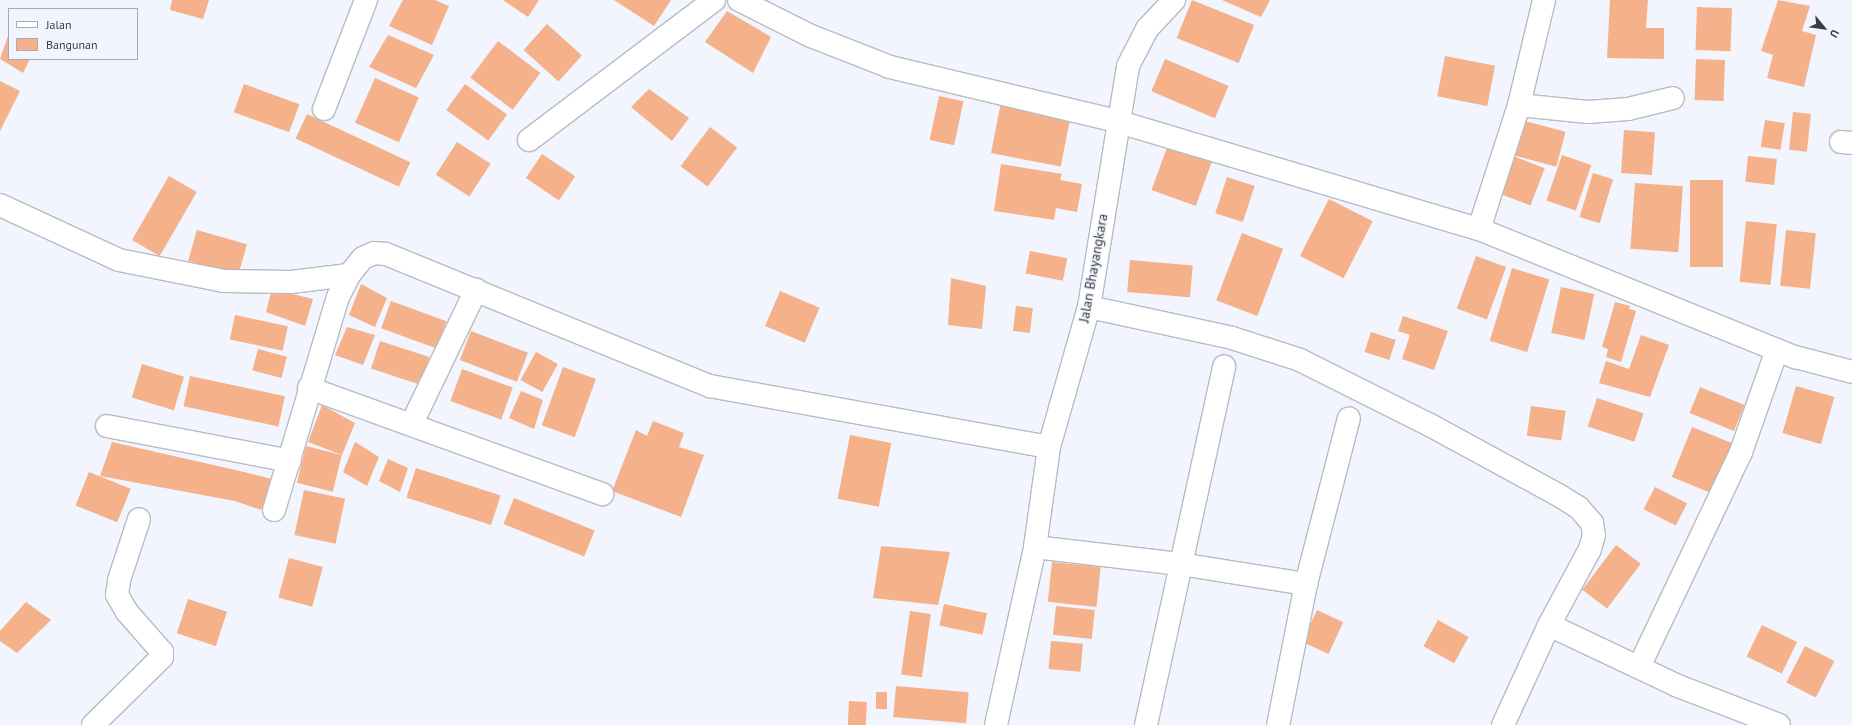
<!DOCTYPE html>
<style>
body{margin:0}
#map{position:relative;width:1852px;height:725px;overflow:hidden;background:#f2f5fe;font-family:"PT Sans",sans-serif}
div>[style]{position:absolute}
.building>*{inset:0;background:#f5b189;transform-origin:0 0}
.roads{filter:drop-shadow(1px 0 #b7bbc4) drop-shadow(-1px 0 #b7bbc4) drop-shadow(0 1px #b7bbc4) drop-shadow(0 -1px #b7bbc4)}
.minor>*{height:22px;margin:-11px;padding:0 11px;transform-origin:11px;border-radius:11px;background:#fff}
span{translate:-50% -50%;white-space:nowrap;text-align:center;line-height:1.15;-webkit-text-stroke:3px #f2f5fe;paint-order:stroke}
.street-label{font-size:14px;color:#3b3d40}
.legend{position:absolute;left:8px;top:8px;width:130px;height:52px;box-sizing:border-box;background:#f2f5fe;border:1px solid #a9abb2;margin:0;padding:5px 7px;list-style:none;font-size:12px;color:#3b3d40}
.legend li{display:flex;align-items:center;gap:8px;height:20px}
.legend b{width:20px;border:1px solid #a9abb2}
.north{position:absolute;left:1804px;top:8px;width:40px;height:40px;-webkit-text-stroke:3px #f2f5fe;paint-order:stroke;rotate:119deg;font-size:11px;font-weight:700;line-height:16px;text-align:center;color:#3b3d40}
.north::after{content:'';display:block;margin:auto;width:14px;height:18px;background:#3b3d40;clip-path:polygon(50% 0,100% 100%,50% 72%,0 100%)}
</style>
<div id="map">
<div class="building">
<div style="clip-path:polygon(172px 0,209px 0,203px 19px,170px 10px)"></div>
<div style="clip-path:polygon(403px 0,435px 0,449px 6px,432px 45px,389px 26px)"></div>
<div style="clip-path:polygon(503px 0,539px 0,528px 17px)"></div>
<div style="clip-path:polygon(614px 0,671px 0,654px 26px)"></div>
<div style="left:1192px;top:0;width:67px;height:41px;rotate:22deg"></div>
<div style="clip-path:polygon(1222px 0,1270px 0,1261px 17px)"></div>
<div style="clip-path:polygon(1610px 0,1648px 0,1646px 28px,1664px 28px,1664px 59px,1607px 58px)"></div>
<div style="clip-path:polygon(1778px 0,1810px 6px,1802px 31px,1816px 35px,1804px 87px,1767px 78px,1773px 55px,1761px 51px)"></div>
<div style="left:1697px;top:7px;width:35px;height:43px;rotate:2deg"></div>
<div style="clip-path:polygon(727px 11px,771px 37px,753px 73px,705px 42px)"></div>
<div style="left:547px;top:24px;width:47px;height:35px;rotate:42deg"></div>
<div style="clip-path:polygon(9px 33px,9px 59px,30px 59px,23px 73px,0 59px)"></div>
<div style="clip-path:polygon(388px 35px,434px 55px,416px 88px,369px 67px)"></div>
<div style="left:498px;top:41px;width:53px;height:46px;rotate:37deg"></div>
<div style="left:1445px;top:56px;width:51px;height:41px;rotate:11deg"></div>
<div style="left:1165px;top:59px;width:69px;height:35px;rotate:23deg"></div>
<div style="left:1696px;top:59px;width:29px;height:41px;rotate:2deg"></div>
<div style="left:375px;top:78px;width:48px;height:49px;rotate:24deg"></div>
<div style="clip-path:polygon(0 81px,20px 91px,0 131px)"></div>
<div style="left:244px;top:84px;width:59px;height:30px;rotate:20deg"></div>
<div style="left:465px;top:84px;width:52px;height:32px;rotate:36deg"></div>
<div style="clip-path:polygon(649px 89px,689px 118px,672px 141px,631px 107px)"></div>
<div style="left:939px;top:96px;width:25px;height:45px;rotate:12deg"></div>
<div style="left:1001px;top:102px;width:71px;height:52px;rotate:11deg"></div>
<div style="left:1793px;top:112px;width:18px;height:38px;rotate:6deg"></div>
<div style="left:307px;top:114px;width:114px;height:27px;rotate:25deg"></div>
<div style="left:1765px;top:120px;width:20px;height:27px;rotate:9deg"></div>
<div style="left:1525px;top:121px;width:42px;height:36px;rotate:15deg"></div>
<div style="left:710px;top:127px;width:34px;height:49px;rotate:37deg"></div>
<div style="left:1624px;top:130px;width:31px;height:43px;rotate:4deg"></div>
<div style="left:457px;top:142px;width:40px;height:39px;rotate:33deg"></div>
<div style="left:1169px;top:142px;width:47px;height:51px;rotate:20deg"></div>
<div style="left:542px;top:154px;width:40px;height:29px;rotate:34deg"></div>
<div style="left:1562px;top:155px;width:31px;height:48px;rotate:19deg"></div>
<div style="left:1513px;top:156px;width:34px;height:40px;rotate:21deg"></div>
<div style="left:1748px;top:156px;width:29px;height:26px;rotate:6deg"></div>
<div style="clip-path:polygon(1001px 164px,1062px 174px,1060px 180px,1082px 184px,1077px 212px,1056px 208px,1054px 220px,994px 211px)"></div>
<div style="left:1593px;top:173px;width:21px;height:46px;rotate:17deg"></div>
<div style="left:169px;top:176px;width:32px;height:74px;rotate:30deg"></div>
<div style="left:1227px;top:177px;width:29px;height:38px;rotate:18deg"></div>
<div style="left:1690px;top:180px;width:33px;height:87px"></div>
<div style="left:1635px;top:183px;width:48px;height:66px;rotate:4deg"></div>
<div style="left:1329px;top:199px;width:49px;height:64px;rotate:27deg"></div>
<div style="left:1746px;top:221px;width:31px;height:61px;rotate:6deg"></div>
<div style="left:197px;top:230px;width:52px;height:32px;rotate:16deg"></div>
<div style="left:1786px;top:230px;width:30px;height:56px;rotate:6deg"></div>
<div style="left:1242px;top:233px;width:44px;height:72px;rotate:21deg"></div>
<div style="left:1030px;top:251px;width:38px;height:23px;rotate:11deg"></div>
<div style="left:1476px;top:256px;width:32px;height:56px;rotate:20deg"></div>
<div style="left:1130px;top:260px;width:63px;height:32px;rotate:5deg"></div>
<div style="left:1512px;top:268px;width:39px;height:76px;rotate:17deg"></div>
<div style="clip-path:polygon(951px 278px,986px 286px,982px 329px,948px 325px)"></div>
<div style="clip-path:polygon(361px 284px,387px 298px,375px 327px,349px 315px)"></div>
<div style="left:1561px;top:287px;width:34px;height:47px;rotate:12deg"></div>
<div style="clip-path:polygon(272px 289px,313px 299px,305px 326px,266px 312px)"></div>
<div style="left:780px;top:291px;width:43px;height:38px;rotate:23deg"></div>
<div style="left:391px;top:301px;width:59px;height:29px;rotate:20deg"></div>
<div style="clip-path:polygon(1615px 302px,1630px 306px,1629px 309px,1636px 311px,1621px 362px,1606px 357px,1608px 349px,1602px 347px)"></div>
<div style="left:1016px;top:306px;width:17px;height:25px;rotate:7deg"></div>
<div style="left:235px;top:315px;width:54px;height:25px;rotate:12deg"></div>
<div style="clip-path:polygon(1403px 316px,1448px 331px,1434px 370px,1402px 359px,1410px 335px,1398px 331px)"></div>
<div style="clip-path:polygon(347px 327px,375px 335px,363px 365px,335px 355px)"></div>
<div style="left:471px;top:331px;width:61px;height:31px;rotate:21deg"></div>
<div style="left:1371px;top:332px;width:26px;height:21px;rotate:18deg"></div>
<div style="clip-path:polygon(1641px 335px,1669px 345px,1650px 397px,1599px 383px,1606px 361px,1629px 369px)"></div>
<div style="left:380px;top:341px;width:52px;height:29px;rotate:18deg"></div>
<div style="left:258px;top:349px;width:30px;height:22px;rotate:15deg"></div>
<div style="left:536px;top:352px;width:25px;height:32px;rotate:29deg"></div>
<div style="left:142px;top:364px;width:44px;height:35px;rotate:17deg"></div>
<div style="left:563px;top:367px;width:35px;height:62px;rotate:20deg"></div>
<div style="left:462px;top:369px;width:54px;height:34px;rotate:20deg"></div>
<div style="left:190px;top:376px;width:97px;height:31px;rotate:12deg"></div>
<div style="left:1796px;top:386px;width:40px;height:49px;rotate:16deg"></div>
<div style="left:1700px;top:387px;width:48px;height:28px;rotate:22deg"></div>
<div style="clip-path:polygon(521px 391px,543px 400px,534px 429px,509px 418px)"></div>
<div style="left:1597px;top:398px;width:49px;height:30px;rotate:18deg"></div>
<div style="clip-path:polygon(322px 405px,355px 423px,342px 455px,308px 442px)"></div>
<div style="left:1531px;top:406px;width:35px;height:30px;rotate:8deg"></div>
<div style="clip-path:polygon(653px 421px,684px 433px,679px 447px,704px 455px,681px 517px,612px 491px,636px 430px,647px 436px)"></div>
<div style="left:1692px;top:427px;width:45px;height:54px;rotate:22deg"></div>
<div style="left:850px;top:435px;width:42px;height:65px;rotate:11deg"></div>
<div style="clip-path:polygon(112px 442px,244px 472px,272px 479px,261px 510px,235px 501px,100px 476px)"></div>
<div style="clip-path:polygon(355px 442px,379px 457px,367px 486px,343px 472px)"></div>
<div style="left:306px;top:446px;width:37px;height:38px;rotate:14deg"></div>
<div style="clip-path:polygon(388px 459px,408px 468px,400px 492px,379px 481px)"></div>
<div style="left:416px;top:468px;width:89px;height:31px;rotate:18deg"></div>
<div style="left:89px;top:472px;width:45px;height:36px;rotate:22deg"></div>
<div style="left:1655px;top:487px;width:36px;height:25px;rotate:27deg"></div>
<div style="left:304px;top:490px;width:42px;height:46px;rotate:12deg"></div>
<div style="left:514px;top:498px;width:87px;height:28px;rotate:22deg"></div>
<div style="left:1616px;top:545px;width:31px;height:56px;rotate:37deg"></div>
<div style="clip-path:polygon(881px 546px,950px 552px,938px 605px,873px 598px)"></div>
<div style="left:289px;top:558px;width:35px;height:41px;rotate:15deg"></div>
<div style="left:1052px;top:562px;width:49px;height:40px;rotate:6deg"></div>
<div style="left:188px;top:599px;width:41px;height:36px;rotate:18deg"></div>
<div style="clip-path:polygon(26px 602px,51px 620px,17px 653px,0 641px,0 631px)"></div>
<div style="left:944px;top:604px;width:44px;height:22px;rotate:12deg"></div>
<div style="left:1056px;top:606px;width:39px;height:29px;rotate:6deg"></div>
<div style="left:1317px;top:610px;width:29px;height:35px;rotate:25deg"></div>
<div style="left:910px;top:611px;width:21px;height:64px;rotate:8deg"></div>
<div style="left:1438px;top:620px;width:35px;height:30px;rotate:29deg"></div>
<div style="left:1762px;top:625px;width:39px;height:35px;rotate:26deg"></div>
<div style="left:1051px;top:641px;width:32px;height:28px;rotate:5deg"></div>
<div style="left:1805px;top:646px;width:33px;height:41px;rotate:27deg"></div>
<div style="left:896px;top:686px;width:73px;height:31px;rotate:5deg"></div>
<div style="left:876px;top:692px;width:11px;height:17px"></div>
<div style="left:849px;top:701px;width:18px;height:24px;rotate:3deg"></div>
</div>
<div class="roads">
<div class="minor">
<div style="left:739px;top:0;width:80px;rotate:26.6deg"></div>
<div style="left:811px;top:36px;width:85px;rotate:21.4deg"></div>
<div style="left:890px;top:67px;width:232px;rotate:13.4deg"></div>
<div style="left:1116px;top:121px;width:379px;rotate:16.6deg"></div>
<div style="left:1479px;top:229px;width:341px;rotate:22.1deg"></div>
<div style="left:1795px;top:357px;width:59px;rotate:14.7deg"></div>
<div style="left:1519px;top:105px;width:69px;rotate:5.8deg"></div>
<div style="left:1588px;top:112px;width:40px;rotate:-4.3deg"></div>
<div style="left:1628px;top:109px;width:46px;rotate:-13.7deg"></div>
<div style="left:324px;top:109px;width:117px;rotate:-68.9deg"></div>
<div style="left:529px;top:140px;width:232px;rotate:-37.1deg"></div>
<div style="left:1841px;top:142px;width:11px;rotate:5deg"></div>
<div style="left:0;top:205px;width:131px;rotate:24.8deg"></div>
<div style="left:119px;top:260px;width:107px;rotate:11.3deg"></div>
<div style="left:224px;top:281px;width:67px;rotate:0.9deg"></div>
<div style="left:291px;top:282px;width:58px;rotate:-6.9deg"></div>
<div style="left:1479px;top:229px;width:130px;rotate:-72.1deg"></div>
<div style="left:1519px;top:105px;width:108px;rotate:-76.6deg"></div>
<div style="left:1089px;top:307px;width:146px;rotate:12.2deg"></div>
<div style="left:1232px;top:338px;width:71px;rotate:17.9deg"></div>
<div style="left:1300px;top:360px;width:145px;rotate:26.6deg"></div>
<div style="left:1430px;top:425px;width:148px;rotate:28.6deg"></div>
<div style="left:1560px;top:496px;width:22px;rotate:32deg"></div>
<div style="left:1579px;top:508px;width:20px;rotate:49deg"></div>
<div style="left:1592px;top:523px;width:12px;rotate:81deg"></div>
<div style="left:1594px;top:535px;width:15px;rotate:106deg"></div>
<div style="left:1590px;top:549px;width:86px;rotate:118.3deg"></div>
<div style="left:1549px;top:625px;width:143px;rotate:25.3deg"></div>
<div style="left:1678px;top:686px;width:108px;rotate:21.1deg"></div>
<div style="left:309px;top:388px;width:312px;rotate:19.9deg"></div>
<div style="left:412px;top:423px;width:148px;rotate:-64.3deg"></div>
<div style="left:107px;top:426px;width:186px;rotate:10.8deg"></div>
<div style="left:274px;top:510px;width:222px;rotate:-73.3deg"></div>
<div style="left:338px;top:297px;width:25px;rotate:-63deg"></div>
<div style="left:349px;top:275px;width:22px;rotate:-51deg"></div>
<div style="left:363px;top:258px;width:12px;rotate:-24deg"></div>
<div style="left:374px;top:253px;width:12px;rotate:5deg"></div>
<div style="left:386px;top:254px;width:350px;rotate:22.2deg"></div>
<div style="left:710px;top:386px;width:344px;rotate:10.2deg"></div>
<div style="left:1035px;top:547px;width:146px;rotate:6.7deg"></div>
<div style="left:1180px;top:564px;width:128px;rotate:9deg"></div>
<div style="left:1306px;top:584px;width:144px;rotate:101.2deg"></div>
<div style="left:1306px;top:584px;width:171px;rotate:-75.5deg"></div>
<div style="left:1639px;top:667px;width:238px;rotate:-64.6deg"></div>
<div style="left:1741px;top:452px;width:108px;rotate:-70.6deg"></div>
<div style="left:93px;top:725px;width:97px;rotate:-44.6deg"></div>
<div style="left:162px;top:657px;width:5px;rotate:-90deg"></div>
<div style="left:162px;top:652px;width:53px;rotate:-131.2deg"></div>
<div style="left:127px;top:612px;width:20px;rotate:-120deg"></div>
<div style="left:117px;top:595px;width:15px;rotate:-82deg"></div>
<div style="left:119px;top:580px;width:64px;rotate:-71.8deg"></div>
<div style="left:996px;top:725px;width:182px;rotate:-77.6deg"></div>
<div style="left:1035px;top:547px;width:101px;rotate:-82deg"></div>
<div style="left:1049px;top:447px;width:146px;rotate:-74.1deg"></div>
<div style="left:1089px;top:307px;width:244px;rotate:-80.8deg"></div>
<div style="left:1128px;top:66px;width:42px;rotate:-62.8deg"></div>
<div style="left:1147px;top:29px;width:40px;rotate:-47deg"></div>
<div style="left:1146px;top:725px;width:367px;rotate:-77.7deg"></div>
<div style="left:1503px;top:725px;width:110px;rotate:-65.3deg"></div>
</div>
</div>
<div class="street-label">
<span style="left:1093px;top:268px;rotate:-80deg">Jalan Bhayangkara</span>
</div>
<ul class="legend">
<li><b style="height:5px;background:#fff"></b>Jalan</li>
<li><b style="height:11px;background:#f5b189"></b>Bangunan</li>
</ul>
<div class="north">U</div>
</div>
